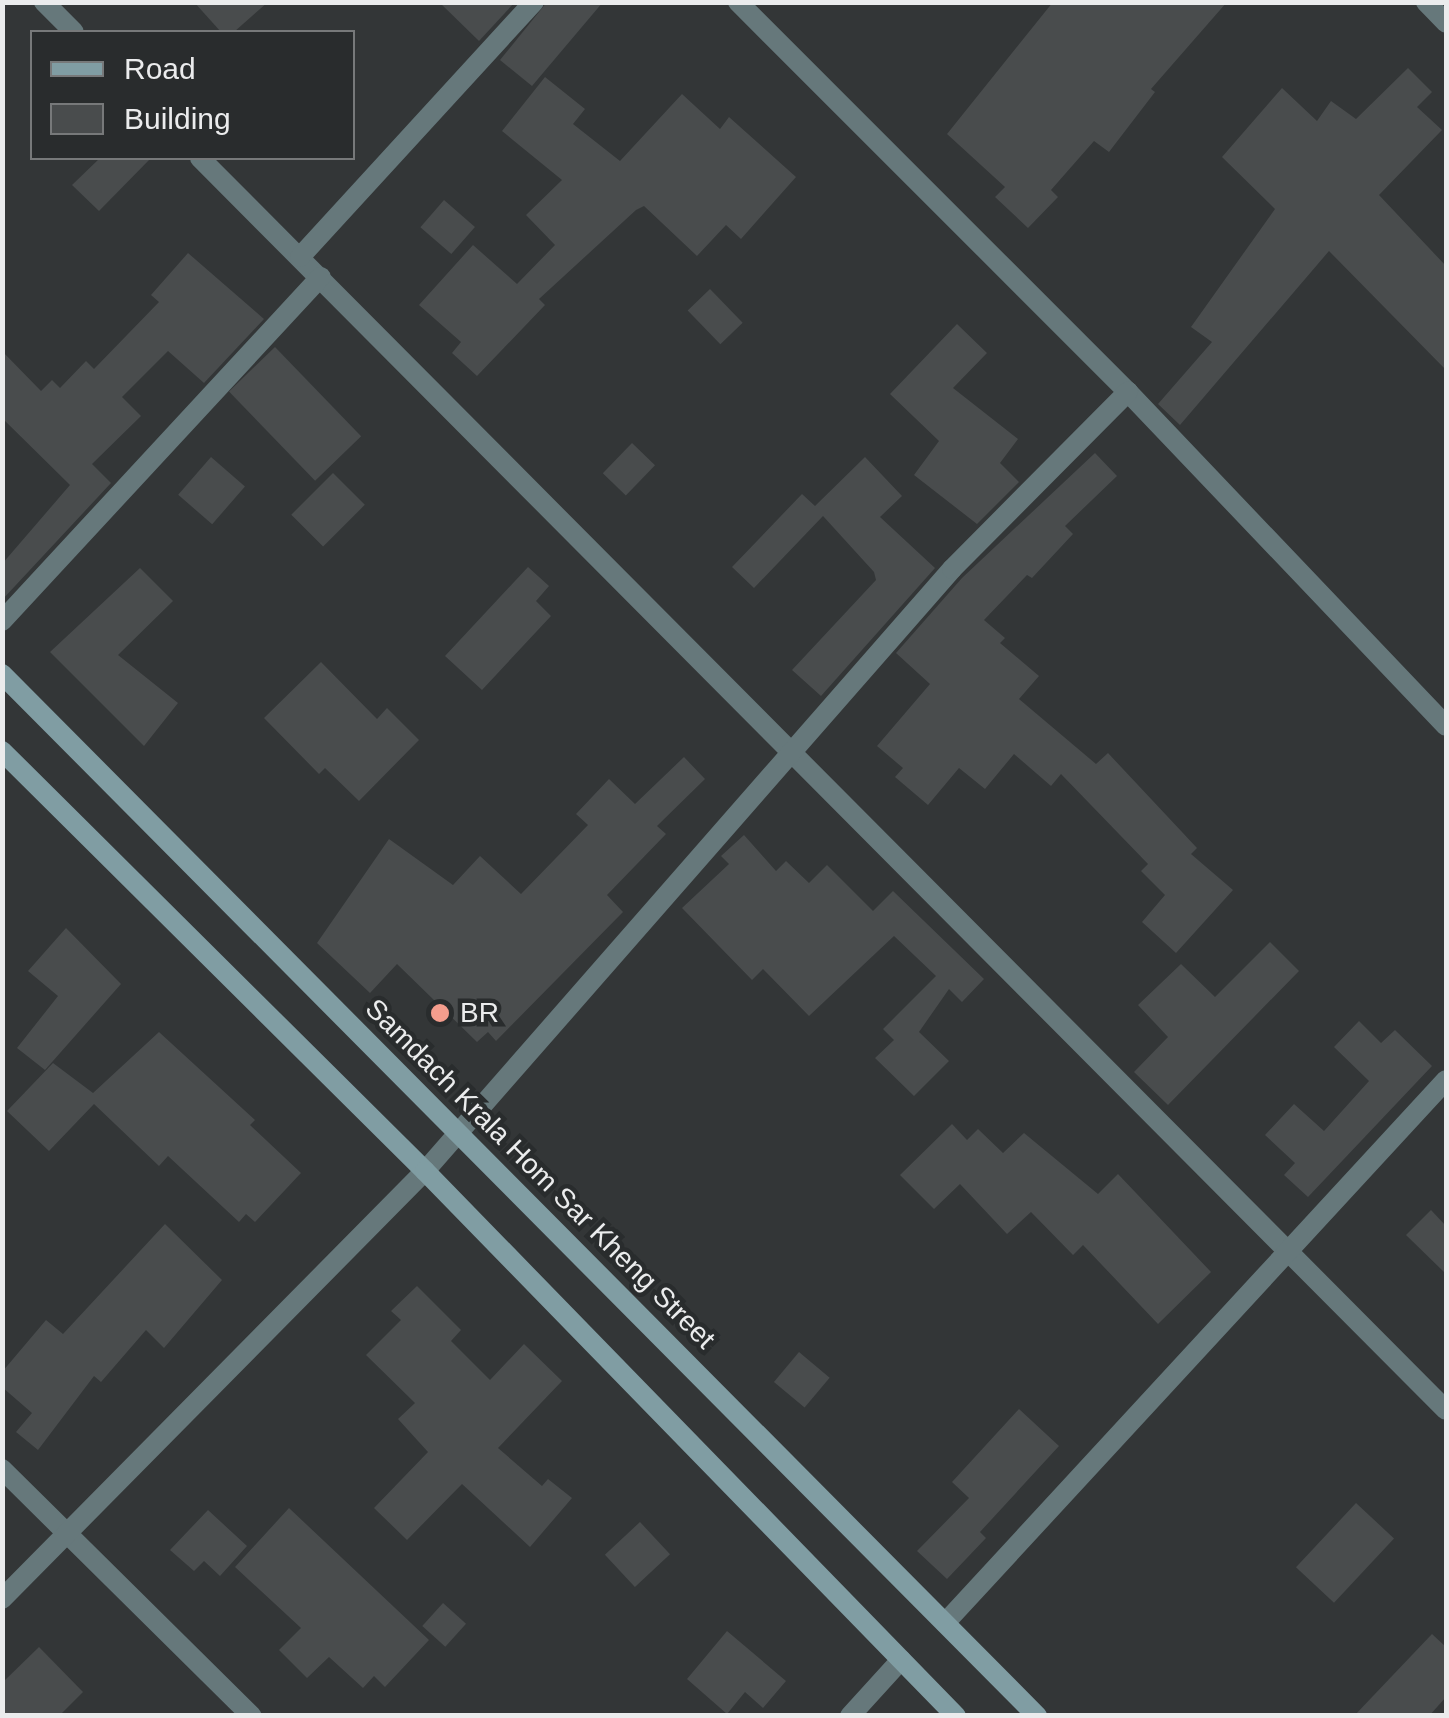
<!DOCTYPE html>
<style>
body{margin:0}
#map{position:relative;width:1449px;height:1718px;overflow:hidden;background:#333637;font-family:Helvetica,sans-serif}
div>[style]{position:absolute}
.building>*{inset:0;background:#494c4d;transform-origin:0 0}
.street>*{height:20px;margin:-10px;padding:0 10px;transform-origin:10px;border-radius:10px;background:#66787b}
.secondary>*{height:20px;margin:-10px;padding:0 10px;transform-origin:10px;border-radius:10px;background:#809da3}
.dots>*{width:28px;height:28px;translate:-50% -50%;box-sizing:border-box;border:5px solid #292c2d;border-radius:50%}
span{translate:-50% -50%;white-space:nowrap;text-align:center;line-height:1.15;-webkit-text-stroke:9px #292c2d;paint-order:stroke}
.poi-label{font-size:28px;color:#ebeced}
.left{translate:0 -50%;text-align:left}
.street-label{font-size:28px;color:#ebeced}
.frame{position:absolute;inset:0;border:5px solid #ebeced;pointer-events:none}
.legend{position:absolute;left:30px;top:30px;width:325px;height:130px;box-sizing:border-box;background:#292c2d;border:2px solid #77797a;margin:0;padding:12px 18px;list-style:none;font-size:30px;color:#ebeced}
.legend li{display:flex;align-items:center;gap:20px;height:50px}
.legend b{width:50px;border:2px solid #77797a}
</style>
<div id="map">
<div class="building">
<div style="clip-path:polygon(194px 2px,268px 2px,234px 32px,221px 32px)"></div>
<div style="clip-path:polygon(439px 2px,515px 2px,479px 41px)"></div>
<div style="clip-path:polygon(547px 2px,603px 2px,532px 86px,500px 60px)"></div>
<div style="clip-path:polygon(1053px 2px,1227px 2px,1151px 89px,1155px 92px,1109px 152px,1094px 141px,1051px 190px,1058px 197px,1028px 228px,995px 197px,1005px 187px,947px 134px)"></div>
<div style="clip-path:polygon(1408px 68px,1432px 92px,1417px 107px,1442px 130px,1379px 195px,1446px 266px,1446px 370px,1329px 251px,1180px 425px,1158px 404px,1212px 342px,1191px 327px,1275px 209px,1222px 157px,1282px 88px,1317px 121px,1331px 101px,1356px 119px)"></div>
<div style="clip-path:polygon(545px 77px,585px 109px,573px 124px,620px 161px,682px 94px,720px 129px,729px 117px,796px 177px,741px 239px,726px 225px,697px 256px,644px 206px,636px 210px,539px 299px,545px 305px,477px 376px,452px 353px,461px 342px,419px 305px,473px 245px,517px 284px,555px 245px,526px 215px,562px 180px,502px 131px)"></div>
<div style="clip-path:polygon(100px 158px,151px 158px,99px 211px,72px 185px)"></div>
<div style="left:444px;top:200px;width:41px;height:36px;rotate:41deg"></div>
<div style="clip-path:polygon(188px 253px,264px 319px,204px 383px,168px 351px,122px 397px,141px 416px,92px 464px,111px 483px,2px 600px,2px 564px,70px 485px,2px 418px,2px 351px,41px 391px,52px 380px,60px 388px,86px 361px,94px 369px,159px 302px,151px 295px)"></div>
<div style="left:710px;top:289px;width:47px;height:31px;rotate:46deg"></div>
<div style="clip-path:polygon(957px 324px,987px 353px,953px 388px,1018px 439px,1000px 463px,1019px 482px,977px 524px,914px 475px,939px 441px,890px 394px)"></div>
<div style="left:275px;top:347px;width:124px;height:64px;rotate:46deg"></div>
<div style="left:632px;top:443px;width:32px;height:42px;rotate:44deg"></div>
<div style="clip-path:polygon(1095px 453px,1117px 476px,1065px 526px,1073px 534px,1032px 578px,1027px 575px,984px 620px,1005px 638px,1000px 643px,1039px 676px,1019px 699px,1096px 764px,1108px 753px,1197px 848px,1191px 854px,1233px 890px,1176px 953px,1142px 922px,1165px 895px,1141px 871px,1148px 864px,1061px 774px,1051px 786px,1014px 754px,985px 789px,959px 768px,928px 805px,895px 777px,903px 768px,877px 746px,930px 684px,896px 653px,962px 578px)"></div>
<div style="left:211px;top:457px;width:45px;height:50px;rotate:41deg"></div>
<div style="clip-path:polygon(865px 457px,902px 496px,880px 517px,935px 568px,821px 696px,792px 670px,876px 580px,874px 572px,823px 516px,754px 588px,732px 567px,802px 494px,815px 506px)"></div>
<div style="left:333px;top:473px;width:45px;height:59px;rotate:45deg"></div>
<div style="clip-path:polygon(528px 567px,549px 586px,536px 601px,551px 616px,482px 690px,445px 656px)"></div>
<div style="clip-path:polygon(140px 568px,173px 601px,118px 655px,178px 703px,144px 746px,50px 652px)"></div>
<div style="clip-path:polygon(321px 662px,377px 719px,387px 708px,419px 740px,359px 801px,325px 768px,319px 774px,264px 718px)"></div>
<div style="clip-path:polygon(684px 757px,705px 779px,657px 826px,666px 834px,607px 895px,623px 912px,496px 1041px,488px 1032px,477px 1042px,397px 964px,370px 993px,317px 943px,389px 839px,453px 885px,480px 856px,521px 894px,588px 825px,576px 814px,609px 779px,635px 804px)"></div>
<div style="clip-path:polygon(744px 835px,776px 871px,786px 861px,809px 883px,827px 865px,873px 911px,893px 891px,984px 979px,962px 1002px,949px 989px,919px 1032px,949px 1061px,914px 1096px,875px 1058px,894px 1040px,883px 1029px,936px 976px,894px 936px,809px 1016px,763px 969px,752px 980px,682px 908px,729px 864px,721px 856px)"></div>
<div style="clip-path:polygon(66px 928px,121px 984px,45px 1070px,17px 1048px,58px 996px,28px 971px)"></div>
<div style="clip-path:polygon(1270px 942px,1299px 971px,1168px 1105px,1134px 1072px,1168px 1037px,1138px 1005px,1181px 964px,1215px 997px)"></div>
<div style="clip-path:polygon(1359px 1021px,1381px 1043px,1395px 1030px,1432px 1066px,1308px 1197px,1284px 1175px,1295px 1163px,1265px 1135px,1294px 1104px,1324px 1131px,1369px 1081px,1334px 1047px)"></div>
<div style="clip-path:polygon(159px 1032px,255px 1120px,250px 1125px,301px 1173px,255px 1222px,246px 1214px,239px 1222px,168px 1156px,159px 1166px,94px 1104px,49px 1151px,7px 1111px,53px 1063px,93px 1093px)"></div>
<div style="clip-path:polygon(952px 1124px,967px 1140px,978px 1129px,1003px 1153px,1024px 1133px,1098px 1194px,1118px 1174px,1211px 1272px,1158px 1324px,1083px 1245px,1073px 1255px,1031px 1212px,1007px 1234px,960px 1184px,934px 1209px,900px 1175px)"></div>
<div style="clip-path:polygon(1431px 1210px,1446px 1226px,1446px 1274px,1406px 1235px)"></div>
<div style="clip-path:polygon(165px 1224px,222px 1280px,164px 1348px,146px 1330px,101px 1382px,94px 1376px,38px 1450px,16px 1432px,32px 1413px,2px 1387px,2px 1372px,46px 1320px,63px 1334px)"></div>
<div style="clip-path:polygon(417px 1286px,461px 1330px,451px 1341px,490px 1380px,524px 1344px,562px 1381px,498px 1448px,542px 1486px,548px 1479px,572px 1498px,530px 1547px,462px 1484px,407px 1540px,374px 1508px,428px 1452px,398px 1419px,415px 1403px,366px 1355px,401px 1320px,391px 1311px)"></div>
<div style="left:799px;top:1352px;width:40px;height:39px;rotate:40deg"></div>
<div style="clip-path:polygon(1019px 1409px,1059px 1446px,980px 1532px,986px 1538px,947px 1579px,917px 1551px,969px 1498px,952px 1482px)"></div>
<div style="left:1356px;top:1503px;width:52px;height:88px;rotate:43deg"></div>
<div style="clip-path:polygon(289px 1508px,429px 1640px,385px 1687px,374px 1676px,363px 1688px,329px 1657px,307px 1678px,279px 1650px,301px 1628px,235px 1567px)"></div>
<div style="clip-path:polygon(208px 1510px,247px 1546px,220px 1576px,204px 1561px,194px 1571px,170px 1550px)"></div>
<div style="left:640px;top:1522px;width:44px;height:48px;rotate:47deg"></div>
<div style="left:443px;top:1603px;width:31px;height:31px;rotate:42deg"></div>
<div style="clip-path:polygon(727px 1631px,786px 1681px,763px 1708px,745px 1692px,727px 1714px,687px 1679px)"></div>
<div style="clip-path:polygon(1432px 1634px,1446px 1647px,1446px 1697px,1429px 1716px,1354px 1716px)"></div>
<div style="clip-path:polygon(39px 1647px,83px 1692px,59px 1716px,2px 1716px,2px 1683px)"></div>
</div>
<div class="street">
<div style="left:44px;top:2px;width:42px;rotate:45deg"></div>
<div style="left:738px;top:2px;width:552px;rotate:45deg"></div>
<div style="left:1128px;top:392px;width:461px;rotate:46.4deg"></div>
<div style="left:1426px;top:2px;width:29px;rotate:46deg"></div>
<div style="left:200px;top:158px;width:1766px;rotate:45.14deg"></div>
<div style="left:300px;top:257px;width:346px;rotate:-47.5deg"></div>
<div style="left:2px;top:621px;width:469px;rotate:-47.2deg"></div>
<div style="left:2px;top:1469px;width:351px;rotate:44.7deg"></div>
<div style="left:2px;top:1599px;width:602px;rotate:-45.34deg"></div>
<div style="left:425px;top:1171px;width:800px;rotate:-48.8deg"></div>
<div style="left:952px;top:569px;width:250px;rotate:-45.2deg"></div>
<div style="left:945px;top:1623px;width:739px;rotate:-47.3deg"></div>
<div style="left:850px;top:1716px;width:76px;rotate:-47.7deg"></div>
</div>
<div class="secondary">
<div style="left:2px;top:674px;width:1469px;rotate:45.19deg"></div>
<div style="left:2px;top:751px;width:596px;rotate:44.8deg"></div>
<div style="left:425px;top:1171px;width:761px;rotate:45.75deg"></div>
</div>
<div class="dots">
<div style="left:440px;top:1013px;background:#f49d8d"></div>
</div>
<div class="poi-label">
<span class="left" style="left:460px;top:1013px">BR</span>
</div>
<div class="street-label">
<span style="left:540px;top:1174px;rotate:45deg">Samdach Krala Hom Sar Kheng Street</span>
</div>
<div class="frame"></div>
<ul class="legend">
<li><b style="height:12px;background:#809da3"></b>Road</li>
<li><b style="height:28px;background:#494c4d"></b>Building</li>
</ul>
</div>
